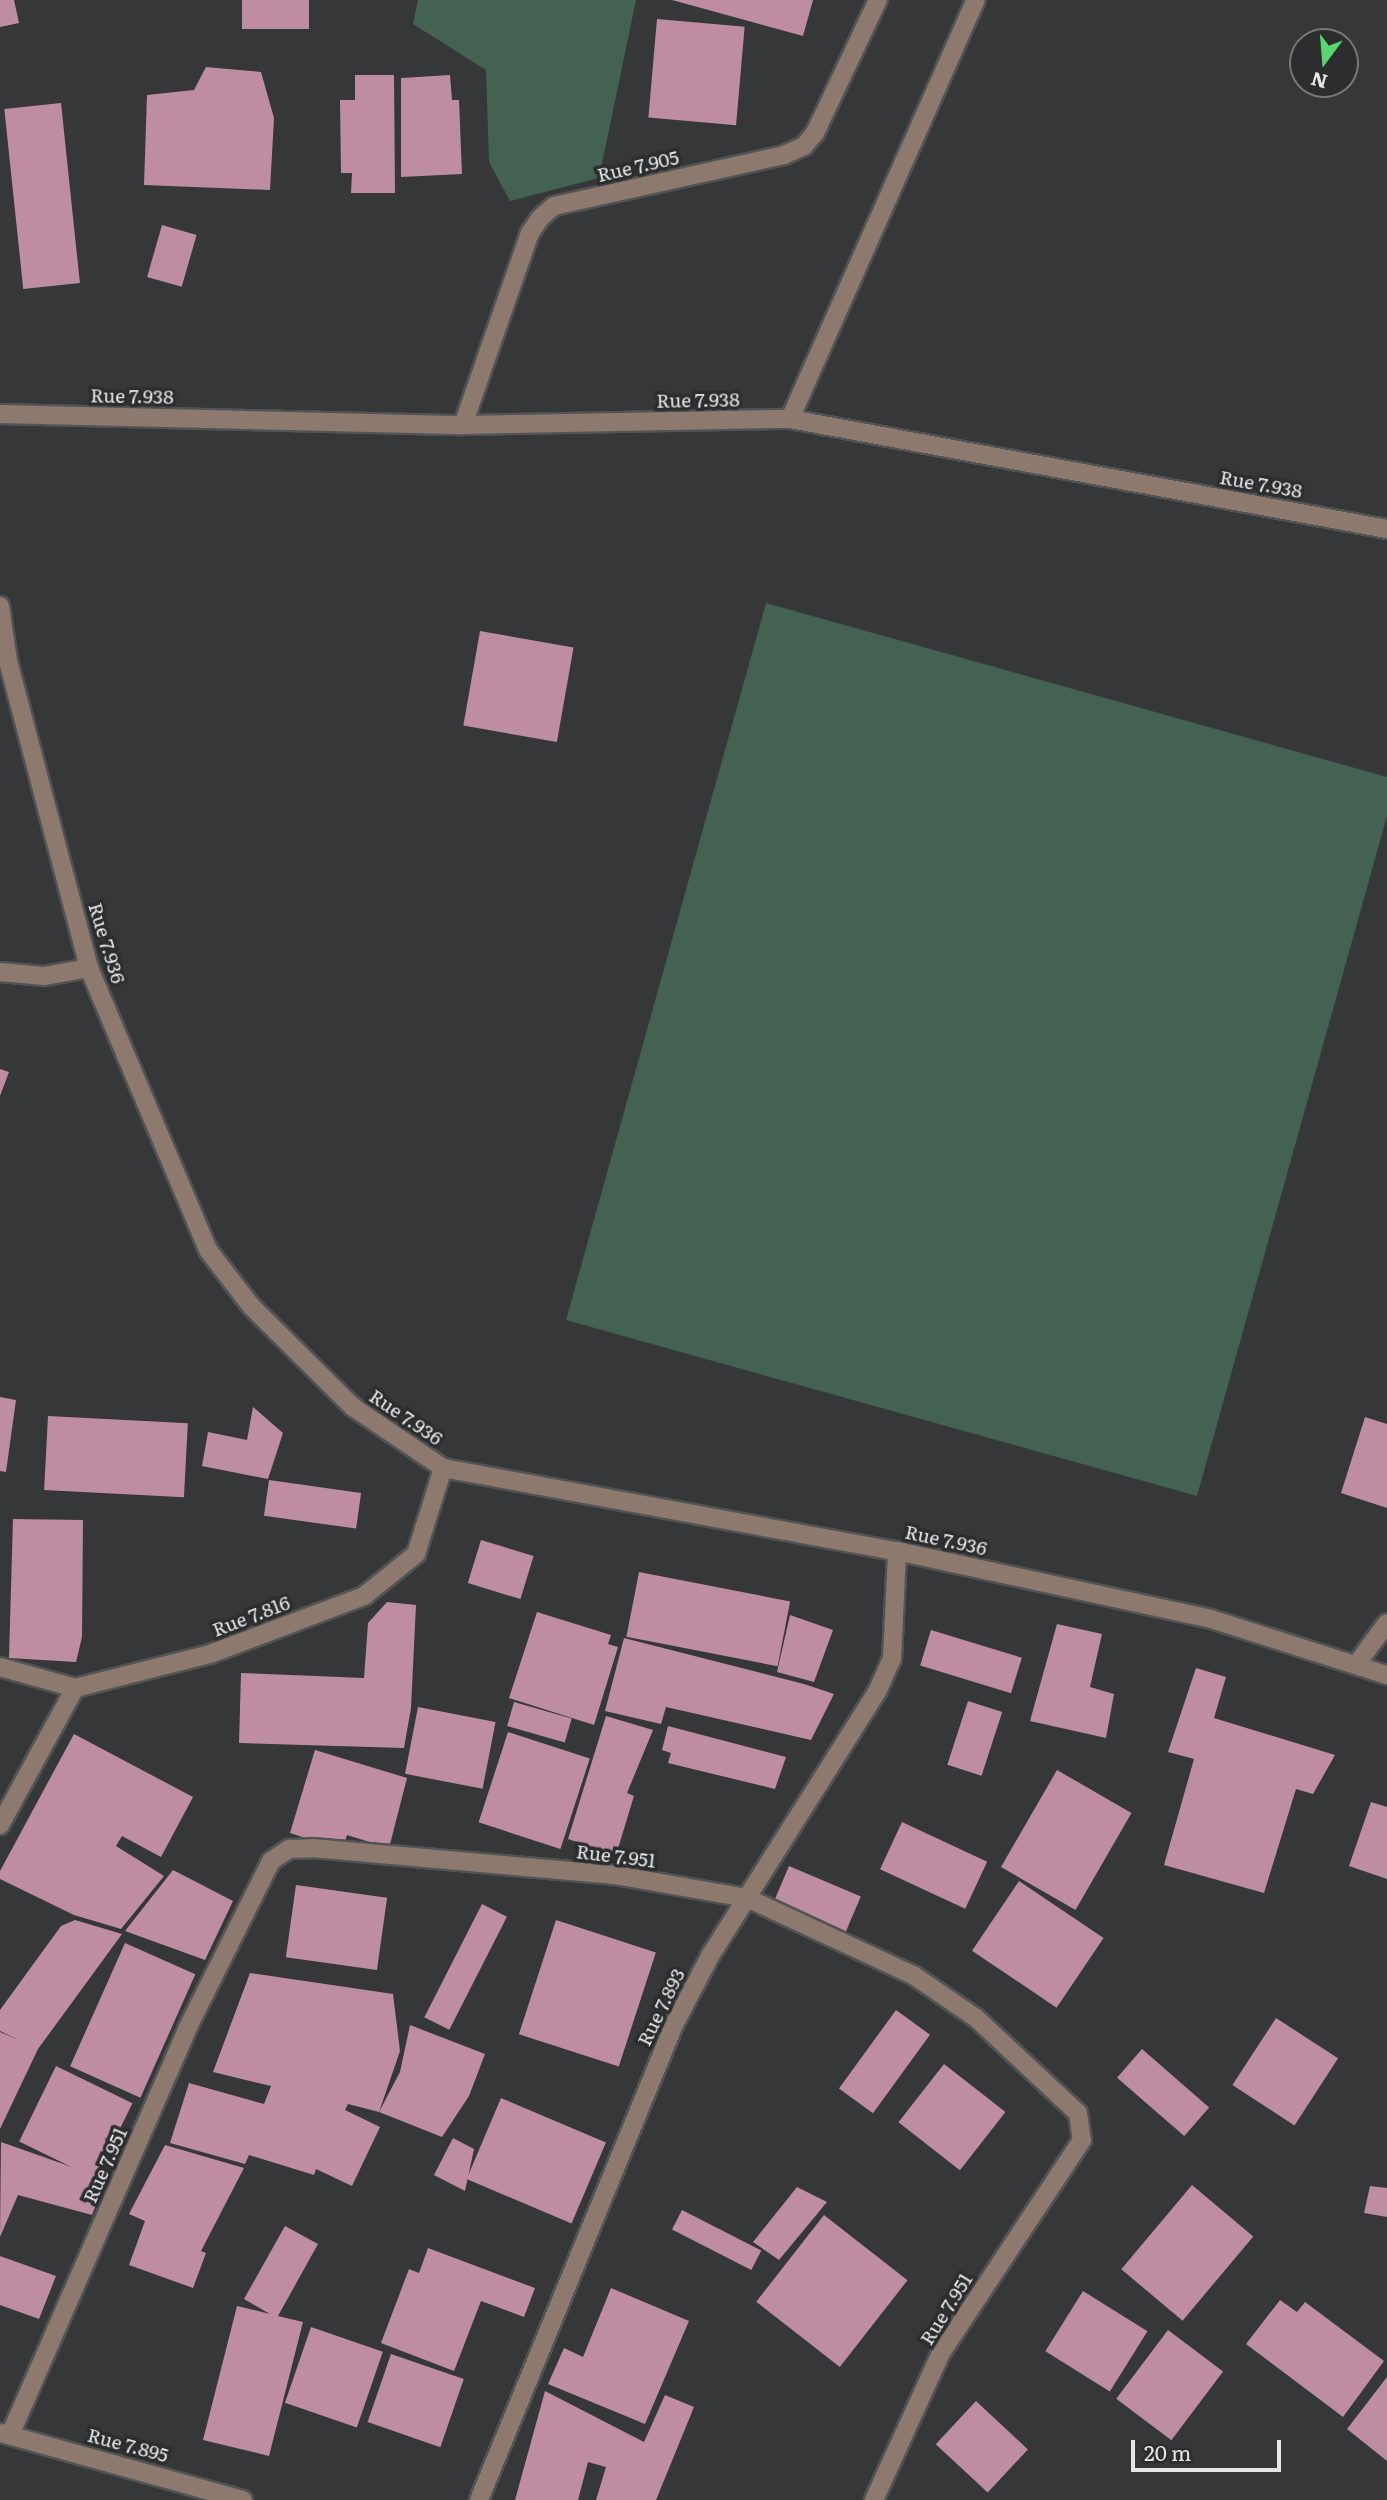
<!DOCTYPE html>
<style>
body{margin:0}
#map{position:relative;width:1387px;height:2500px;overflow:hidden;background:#363739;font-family:Literata,serif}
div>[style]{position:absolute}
.green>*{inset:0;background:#436251}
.building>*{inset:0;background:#be8da2;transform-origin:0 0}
.roads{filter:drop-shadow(2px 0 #525355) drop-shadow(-2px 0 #525355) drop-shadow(0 2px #525355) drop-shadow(0 -2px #525355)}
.minor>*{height:18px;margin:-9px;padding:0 9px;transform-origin:9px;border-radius:9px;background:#8d796e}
span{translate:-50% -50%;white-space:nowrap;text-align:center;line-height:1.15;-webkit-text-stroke:7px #2c2d2f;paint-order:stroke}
.street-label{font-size:19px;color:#e5e6e8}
.north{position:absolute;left:1289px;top:28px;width:70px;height:70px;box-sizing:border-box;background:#2c2d2f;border:2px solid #767779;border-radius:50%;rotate:196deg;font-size:19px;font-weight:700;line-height:28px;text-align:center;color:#e5e6e8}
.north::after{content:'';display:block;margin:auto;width:24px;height:32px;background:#5ad56f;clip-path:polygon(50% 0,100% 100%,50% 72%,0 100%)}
.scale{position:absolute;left:1131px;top:2440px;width:150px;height:32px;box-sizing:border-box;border:4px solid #e5e6e8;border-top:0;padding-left:9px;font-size:21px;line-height:24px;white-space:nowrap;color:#e5e6e8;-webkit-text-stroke:5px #2c2d2f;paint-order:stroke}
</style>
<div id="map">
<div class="green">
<div style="clip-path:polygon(418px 0,636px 0,599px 178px,510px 201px,489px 162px,486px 70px,413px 24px)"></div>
<div style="clip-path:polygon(766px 603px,1387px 777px,1387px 816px,1197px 1496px,566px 1320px)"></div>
</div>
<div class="building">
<div style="clip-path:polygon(0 0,14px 0,19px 23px,0 27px)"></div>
<div style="left:242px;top:0;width:67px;height:29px"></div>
<div style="clip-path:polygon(672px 0,813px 0,803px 36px)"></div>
<div style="left:657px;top:19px;width:88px;height:99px;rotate:5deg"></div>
<div style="clip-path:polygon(206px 67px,261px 72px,274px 118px,270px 190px,144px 185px,147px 95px,194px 90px)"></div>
<div style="clip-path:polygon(355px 75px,394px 75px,395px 193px,351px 193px,352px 173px,341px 173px,340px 100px,355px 100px)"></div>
<div style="clip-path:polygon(450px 75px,452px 100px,459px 100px,462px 174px,401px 177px,401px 78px)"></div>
<div style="left:61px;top:103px;width:181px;height:57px;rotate:84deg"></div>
<div style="left:162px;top:225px;width:36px;height:54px;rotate:16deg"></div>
<div style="left:480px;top:631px;width:95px;height:96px;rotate:10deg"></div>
<div style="clip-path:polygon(0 1069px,9px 1072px,0 1096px)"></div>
<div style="clip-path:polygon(0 1397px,16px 1400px,6px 1472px,0 1471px)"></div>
<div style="clip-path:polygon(253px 1407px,283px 1433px,268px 1479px,202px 1466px,208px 1432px,247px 1440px)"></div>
<div style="left:48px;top:1416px;width:140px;height:74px;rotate:3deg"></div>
<div style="clip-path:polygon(1365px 1417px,1387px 1424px,1387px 1508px,1341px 1493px)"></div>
<div style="left:269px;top:1480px;width:93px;height:36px;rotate:8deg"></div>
<div style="clip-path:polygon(13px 1519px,83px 1520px,82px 1637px,76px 1662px,9px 1658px)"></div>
<div style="left:481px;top:1540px;width:55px;height:45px;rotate:17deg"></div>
<div style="left:639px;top:1572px;width:154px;height:66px;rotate:11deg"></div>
<div style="clip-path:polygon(387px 1602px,416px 1605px,411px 1708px,404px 1748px,239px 1743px,241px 1673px,364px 1678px,368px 1623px)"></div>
<div style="clip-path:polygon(537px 1612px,611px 1635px,608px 1644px,618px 1647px,594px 1725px,509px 1698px)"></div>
<div style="clip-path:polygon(790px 1615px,833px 1630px,814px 1682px,777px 1672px)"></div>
<div style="clip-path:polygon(1057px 1624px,1102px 1634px,1090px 1687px,1114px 1694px,1106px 1738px,1030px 1721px)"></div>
<div style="left:931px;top:1630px;width:95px;height:37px;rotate:17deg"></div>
<div style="clip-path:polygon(624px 1638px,804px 1684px,834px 1694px,811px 1740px,666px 1707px,661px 1724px,605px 1711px)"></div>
<div style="clip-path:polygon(1196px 1668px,1226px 1677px,1214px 1718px,1335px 1755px,1313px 1794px,1296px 1789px,1264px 1893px,1164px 1865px,1194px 1759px,1168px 1752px)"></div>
<div style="left:968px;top:1701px;width:36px;height:67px;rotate:18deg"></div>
<div style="left:514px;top:1702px;width:60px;height:25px;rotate:16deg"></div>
<div style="left:418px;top:1707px;width:79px;height:68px;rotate:11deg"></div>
<div style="clip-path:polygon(606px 1716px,653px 1730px,627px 1793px,634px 1796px,616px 1855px,568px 1839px)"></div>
<div style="clip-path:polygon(668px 1726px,786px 1757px,775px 1789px,668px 1763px,671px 1753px,662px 1750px)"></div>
<div style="left:508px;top:1732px;width:86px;height:95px;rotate:18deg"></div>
<div style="clip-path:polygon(74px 1734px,193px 1797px,161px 1857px,122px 1836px,116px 1846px,164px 1876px,121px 1929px,74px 1915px,0 1879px,0 1871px)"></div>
<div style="clip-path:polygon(315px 1750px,407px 1778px,389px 1848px,347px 1835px,342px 1850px,290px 1833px)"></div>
<div style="left:1057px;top:1770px;width:86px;height:112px;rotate:30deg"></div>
<div style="clip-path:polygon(1371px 1802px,1387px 1807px,1387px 1879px,1349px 1866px)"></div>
<div style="left:902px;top:1822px;width:94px;height:52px;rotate:25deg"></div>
<div style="left:789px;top:1866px;width:78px;height:46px;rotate:23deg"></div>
<div style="clip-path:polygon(173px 1870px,233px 1901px,205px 1960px,125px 1931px)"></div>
<div style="left:1019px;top:1881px;width:102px;height:84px;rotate:34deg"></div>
<div style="left:296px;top:1885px;width:92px;height:73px;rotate:8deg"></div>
<div style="left:482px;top:1904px;width:28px;height:127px;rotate:27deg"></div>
<div style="clip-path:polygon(75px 1920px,122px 1934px,38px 2049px,0 2129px,0 2032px,19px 2040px,0 2031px,0 2010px,61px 1926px)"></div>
<div style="left:556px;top:1920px;width:105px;height:120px;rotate:18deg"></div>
<div style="left:125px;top:1943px;width:77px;height:135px;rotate:24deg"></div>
<div style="clip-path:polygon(250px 1973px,393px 1994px,400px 2051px,379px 2112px,348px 2104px,345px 2110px,380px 2127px,352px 2186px,316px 2169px,314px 2175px,249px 2155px,245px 2164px,170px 2143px,189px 2083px,264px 2104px,271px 2086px,213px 2072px)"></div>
<div style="left:896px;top:2010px;width:42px;height:97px;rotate:36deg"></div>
<div style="left:1276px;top:2018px;width:74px;height:80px;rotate:33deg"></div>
<div style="clip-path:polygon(410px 2025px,485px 2054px,469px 2096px,442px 2137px,379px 2112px,400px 2072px)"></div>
<div style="left:1142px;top:2049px;width:89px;height:38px;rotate:41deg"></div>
<div style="left:944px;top:2064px;width:78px;height:74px;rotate:38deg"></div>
<div style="left:56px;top:2066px;width:85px;height:84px;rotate:26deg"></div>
<div style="left:501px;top:2098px;width:114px;height:88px;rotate:23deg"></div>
<div style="clip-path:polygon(453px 2138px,474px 2149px,465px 2191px,434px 2175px)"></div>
<div style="clip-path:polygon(1px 2142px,106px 2179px,92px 2215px,18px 2195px,0 2237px)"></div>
<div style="clip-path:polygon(165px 2145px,244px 2168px,201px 2251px,206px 2253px,193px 2288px,129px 2265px,145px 2221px,129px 2214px)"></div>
<div style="left:1192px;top:2185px;width:80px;height:110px;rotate:40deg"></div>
<div style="clip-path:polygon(1370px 2186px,1387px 2188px,1387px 2217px,1364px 2213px)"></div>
<div style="clip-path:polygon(797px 2187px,827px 2202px,779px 2260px,753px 2242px)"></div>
<div style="left:682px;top:2210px;width:89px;height:22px;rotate:27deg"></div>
<div style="left:824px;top:2215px;width:106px;height:110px;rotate:38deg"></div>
<div style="clip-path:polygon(285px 2226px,318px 2244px,278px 2316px,303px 2322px,269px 2456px,203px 2440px,237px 2306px,270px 2314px,244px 2299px)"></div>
<div style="clip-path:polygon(428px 2248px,535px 2288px,524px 2317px,481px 2301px,454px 2371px,381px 2343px,409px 2269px,419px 2273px)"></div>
<div style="clip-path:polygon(0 2256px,56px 2276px,39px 2319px,0 2305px)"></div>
<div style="clip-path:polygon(611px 2288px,689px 2321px,645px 2424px,548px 2384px,564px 2348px,583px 2357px)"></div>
<div style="left:1083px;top:2291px;width:76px;height:71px;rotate:32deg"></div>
<div style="clip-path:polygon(1280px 2300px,1297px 2312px,1305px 2302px,1384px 2361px,1343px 2417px,1246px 2344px)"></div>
<div style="left:311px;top:2327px;width:76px;height:80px;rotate:19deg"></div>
<div style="left:1168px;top:2330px;width:69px;height:86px;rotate:37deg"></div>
<div style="left:391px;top:2354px;width:77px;height:72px;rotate:19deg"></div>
<div style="clip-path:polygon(1387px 2377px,1387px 2461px,1347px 2429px)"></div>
<div style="clip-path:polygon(545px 2391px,644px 2442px,665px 2395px,694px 2407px,656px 2500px,596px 2500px,606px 2467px,588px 2462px,578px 2500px,515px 2500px)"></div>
<div style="left:976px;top:2401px;width:71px;height:59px;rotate:43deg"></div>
</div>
<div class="roads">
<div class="minor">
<div style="left:0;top:414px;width:463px;rotate:1.4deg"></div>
<div style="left:463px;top:425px;width:327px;rotate:-1.1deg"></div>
<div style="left:790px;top:419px;width:607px;rotate:10.44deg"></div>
<div style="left:790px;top:419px;width:458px;rotate:-66.1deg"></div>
<div style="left:463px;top:425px;width:203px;rotate:-70.8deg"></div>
<div style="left:530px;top:233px;width:18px;rotate:-56deg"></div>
<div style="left:540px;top:218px;width:18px;rotate:-41deg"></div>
<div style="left:554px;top:206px;width:236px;rotate:-12.5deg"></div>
<div style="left:784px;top:155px;width:22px;rotate:-24deg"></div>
<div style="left:804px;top:146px;width:17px;rotate:-50deg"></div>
<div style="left:815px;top:133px;width:147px;rotate:-64.7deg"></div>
<div style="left:0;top:606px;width:56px;rotate:81.7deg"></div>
<div style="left:8px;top:661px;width:318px;rotate:75.2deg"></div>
<div style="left:89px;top:968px;width:306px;rotate:67.1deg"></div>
<div style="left:208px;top:1250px;width:71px;rotate:52.5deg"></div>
<div style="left:251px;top:1306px;width:144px;rotate:44.7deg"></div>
<div style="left:353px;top:1407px;width:109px;rotate:34.1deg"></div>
<div style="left:443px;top:1468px;width:462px;rotate:10.4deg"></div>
<div style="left:897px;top:1551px;width:321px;rotate:12.2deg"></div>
<div style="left:1211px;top:1619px;width:185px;rotate:17.7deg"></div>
<div style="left:0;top:972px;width:44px;rotate:5.2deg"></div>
<div style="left:44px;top:976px;width:46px;rotate:-10.1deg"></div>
<div style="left:1356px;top:1665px;width:52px;rotate:-53.6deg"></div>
<div style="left:0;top:1667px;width:78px;rotate:15.6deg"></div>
<div style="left:75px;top:1688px;width:139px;rotate:-14.1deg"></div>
<div style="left:210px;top:1654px;width:165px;rotate:-20.6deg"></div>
<div style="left:364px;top:1596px;width:67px;rotate:-38.9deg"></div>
<div style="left:416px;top:1554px;width:90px;rotate:-72.6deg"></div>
<div style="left:0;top:1825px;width:156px;rotate:-61.3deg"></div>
<div style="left:1px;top:2433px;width:251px;rotate:15.5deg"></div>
<div style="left:10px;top:2435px;width:443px;rotate:-66.4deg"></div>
<div style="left:187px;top:2029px;width:188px;rotate:-63.4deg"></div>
<div style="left:271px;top:1861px;width:22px;rotate:-34deg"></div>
<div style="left:289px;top:1849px;width:24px;rotate:-2deg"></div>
<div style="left:313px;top:1848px;width:303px;rotate:5.1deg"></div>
<div style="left:615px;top:1875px;width:134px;rotate:9.9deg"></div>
<div style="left:747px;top:1898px;width:183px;rotate:24.9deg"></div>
<div style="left:913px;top:1975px;width:76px;rotate:34.3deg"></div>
<div style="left:976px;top:2018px;width:139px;rotate:43deg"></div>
<div style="left:1078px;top:2113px;width:27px;rotate:82deg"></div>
<div style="left:1082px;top:2140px;width:255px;rotate:123.5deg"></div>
<div style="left:941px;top:2353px;width:162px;rotate:114.5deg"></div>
<div style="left:479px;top:2500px;width:513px;rotate:-67.68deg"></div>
<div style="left:674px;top:2025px;width:78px;rotate:-62.4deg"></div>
<div style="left:710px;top:1956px;width:312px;rotate:-57.7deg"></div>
<div style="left:877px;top:1692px;width:36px;rotate:-66deg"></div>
<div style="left:892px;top:1659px;width:108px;rotate:-87.3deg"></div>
</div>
</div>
<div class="street-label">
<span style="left:638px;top:166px;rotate:-13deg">Rue 7.905</span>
<span style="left:132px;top:396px;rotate:1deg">Rue 7.938</span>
<span style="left:698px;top:400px;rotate:-1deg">Rue 7.938</span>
<span style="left:1261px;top:484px;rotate:10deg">Rue 7.938</span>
<span style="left:107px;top:943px;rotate:73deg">Rue 7.936</span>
<span style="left:406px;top:1417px;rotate:34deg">Rue 7.936</span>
<span style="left:946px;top:1540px;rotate:12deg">Rue 7.936</span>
<span style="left:251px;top:1616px;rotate:-21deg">Rue 7.816</span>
<span style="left:616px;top:1856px;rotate:7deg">Rue 7.951</span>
<span style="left:661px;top:2007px;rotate:-64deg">Rue 7.893</span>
<span style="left:105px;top:2165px;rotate:-66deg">Rue 7.951</span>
<span style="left:946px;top:2309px;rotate:-58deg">Rue 7.951</span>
<span style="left:128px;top:2445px;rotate:15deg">Rue 7.895</span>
</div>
<div class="north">N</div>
<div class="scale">20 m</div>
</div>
